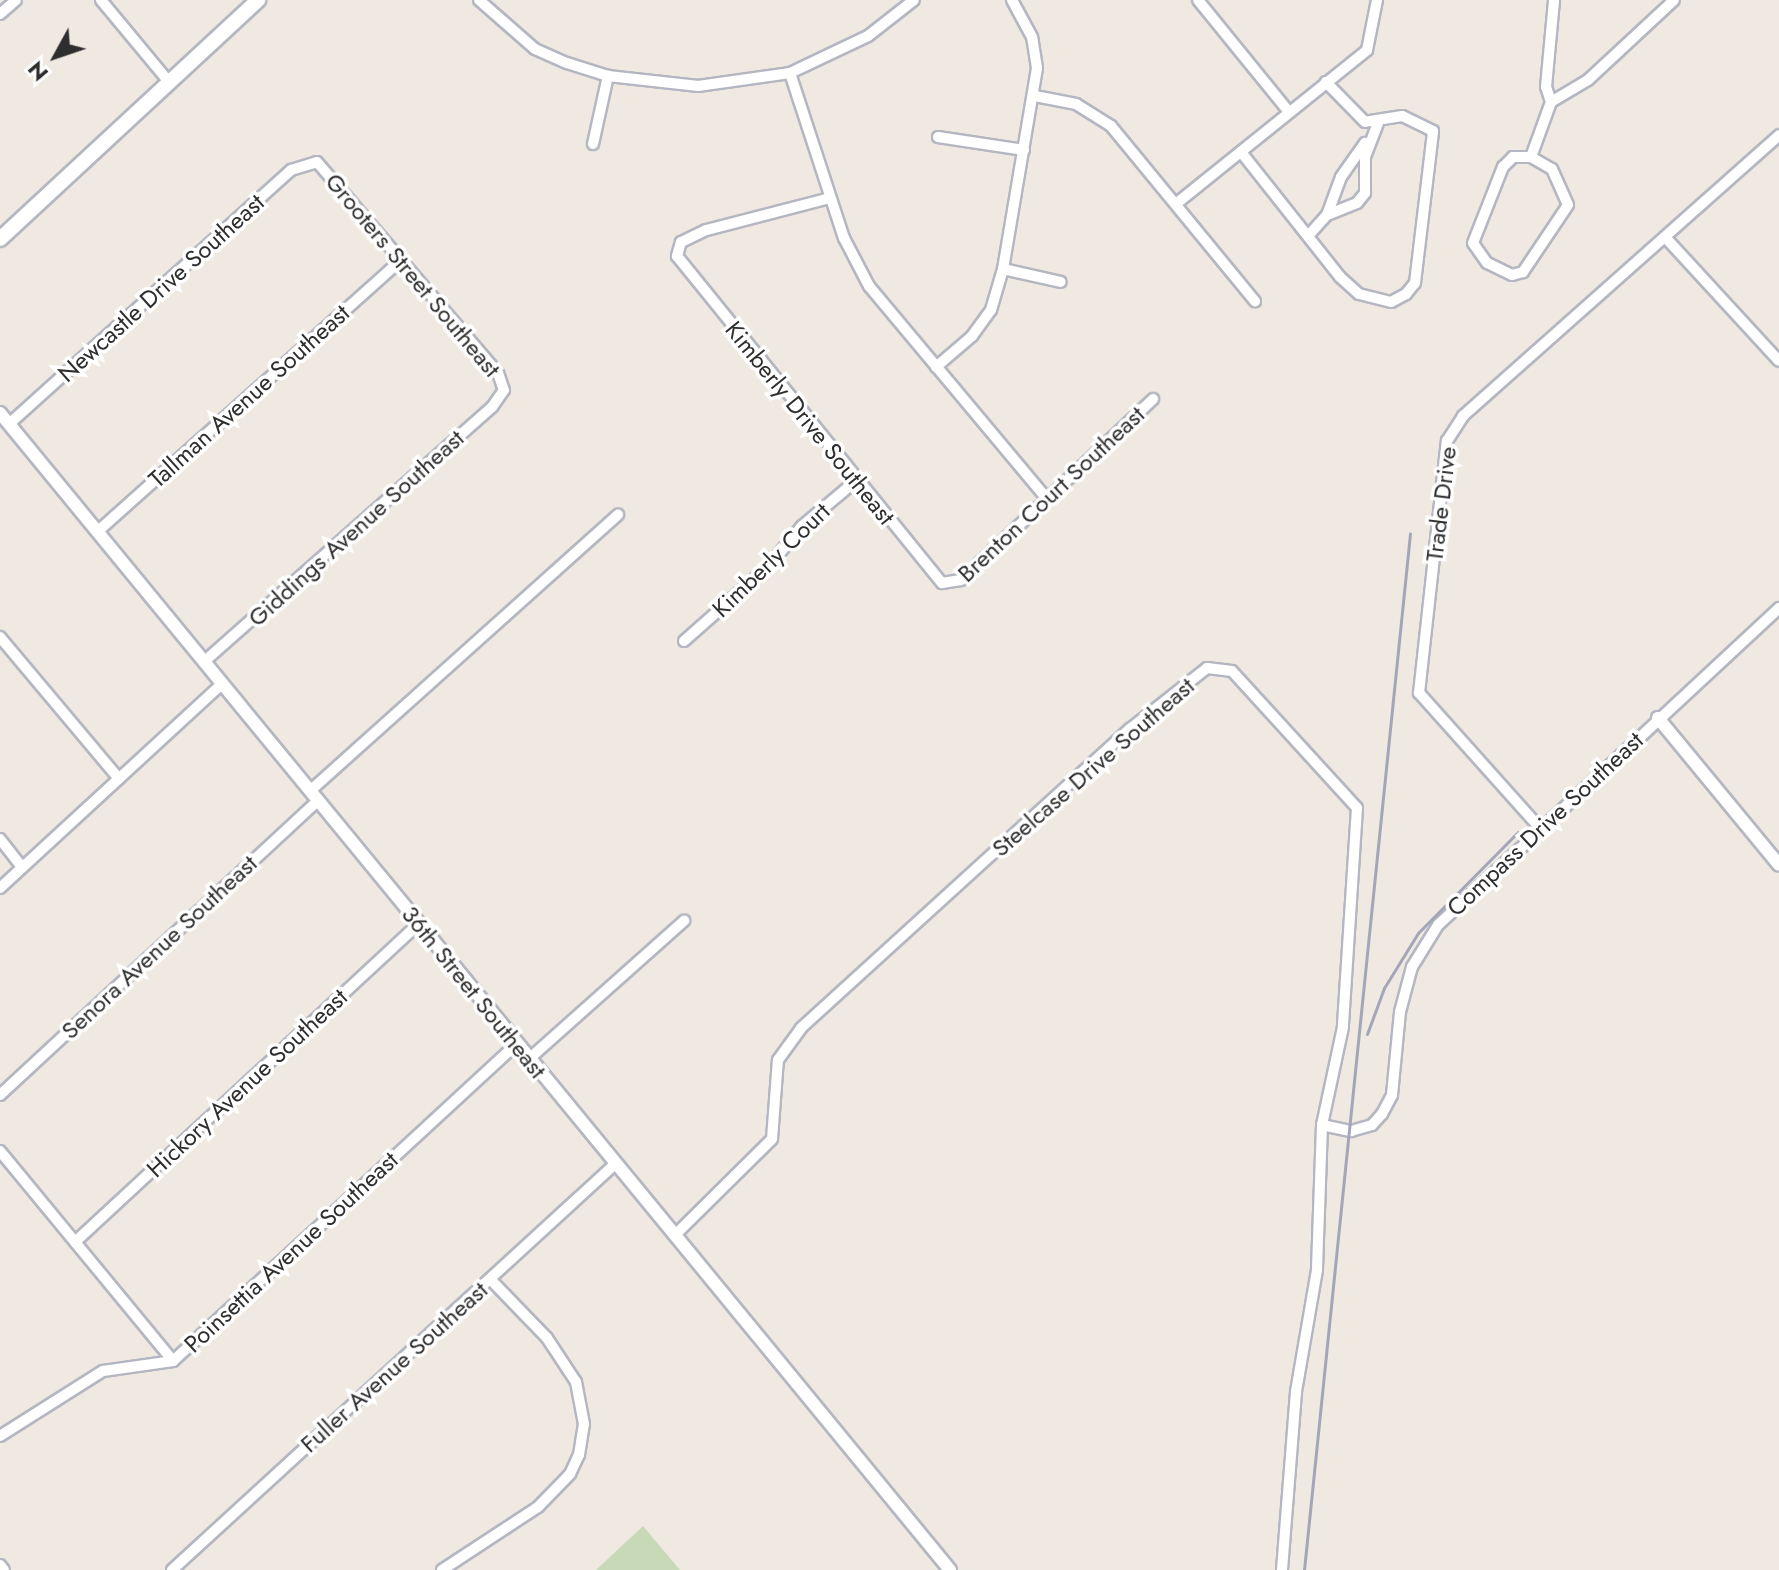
<!DOCTYPE html>
<style>
body{margin:0}
#map{position:relative;width:1779px;height:1570px;overflow:hidden;background:#efe9e1;font-family:Jost,sans-serif}
div>[style]{position:absolute}
.cemetery>*{inset:0;background:#c8d9b8}
.roads{filter:drop-shadow(2px 0 #b4b7c1) drop-shadow(-2px 0 #b4b7c1) drop-shadow(0 2px #b4b7c1) drop-shadow(0 -2px #b4b7c1)}
.minor>*{height:10px;margin:-5px;padding:0 5px;transform-origin:5px;border-radius:5px;background:#fff}
.tertiary>*{height:12px;margin:-6px;padding:0 6px;transform-origin:6px;border-radius:6px;background:#fff}
.secondary>*{height:14px;margin:-7px;padding:0 7px;transform-origin:7px;border-radius:7px;background:#fff}
.rail>*{height:3px;margin:-1.5px;padding:0 1.5px;transform-origin:1.5px;border-radius:1.5px;background:#a3a6b8}
span{translate:-50% -50%;white-space:nowrap;text-align:center;line-height:1.15;-webkit-text-stroke:7px #fff;paint-order:stroke}
.street-label{font-size:24px;color:#2e2e2e}
.north{position:absolute;left:16px;top:16px;width:80px;height:80px;-webkit-text-stroke:6px #fff;paint-order:stroke;rotate:230deg;font-size:22px;font-weight:700;line-height:32px;text-align:center;color:#2e2e2e}
.north::after{content:'';display:block;margin:auto;width:28px;height:36px;background:#2e2e2e;clip-path:polygon(50% 0,100% 100%,50% 72%,0 100%)}
</style>
<div id="map">
<div class="cemetery">
<div style="clip-path:polygon(643px 1526px,680px 1570px,596px 1570px)"></div>
</div>
<div class="roads">
<div class="minor">
<div style="left:101px;top:0;width:108px;rotate:50.3deg"></div>
<div style="left:479px;top:0;width:74px;rotate:41.2deg"></div>
<div style="left:535px;top:49px;width:35px;rotate:24deg"></div>
<div style="left:567px;top:63px;width:43px;rotate:17.6deg"></div>
<div style="left:608px;top:76px;width:91px;rotate:6.3deg"></div>
<div style="left:698px;top:86px;width:93px;rotate:-8deg"></div>
<div style="left:790px;top:73px;width:86px;rotate:-25.4deg"></div>
<div style="left:868px;top:36px;width:58px;rotate:-38deg"></div>
<div style="left:1198px;top:0;width:144px;rotate:50.9deg"></div>
<div style="left:0;top:14px;width:21px;rotate:-41deg"></div>
<div style="left:790px;top:73px;width:174px;rotate:71.9deg"></div>
<div style="left:844px;top:238px;width:54px;rotate:62.5deg"></div>
<div style="left:869px;top:286px;width:278px;rotate:50.1deg"></div>
<div style="left:1035px;top:96px;width:42px;rotate:11deg"></div>
<div style="left:1076px;top:104px;width:41px;rotate:32.2deg"></div>
<div style="left:1111px;top:126px;width:227px;rotate:50.6deg"></div>
<div style="left:1551px;top:102px;width:43px;rotate:-30.7deg"></div>
<div style="left:1588px;top:80px;width:117px;rotate:-42.9deg"></div>
<div style="left:1551px;top:102px;width:16px;rotate:-108deg"></div>
<div style="left:1546px;top:87px;width:87px;rotate:-84.7deg"></div>
<div style="left:938px;top:137px;width:87px;rotate:8.6deg"></div>
<div style="left:593px;top:144px;width:70px;rotate:-77.6deg"></div>
<div style="left:1241px;top:152px;width:159px;rotate:51.6deg"></div>
<div style="left:1340px;top:277px;width:25px;rotate:42deg"></div>
<div style="left:1359px;top:294px;width:33px;rotate:14deg"></div>
<div style="left:1391px;top:302px;width:17px;rotate:-28deg"></div>
<div style="left:1406px;top:294px;width:14px;rotate:-51deg"></div>
<div style="left:1415px;top:283px;width:153px;rotate:-83.2deg"></div>
<div style="left:1433px;top:131px;width:34px;rotate:-154deg"></div>
<div style="left:1402px;top:116px;width:37px;rotate:171deg"></div>
<div style="left:1365px;top:122px;width:56px;rotate:-134.3deg"></div>
<div style="left:1513px;top:157px;width:18px"></div>
<div style="left:1531px;top:157px;width:24px;rotate:30deg"></div>
<div style="left:1552px;top:169px;width:39px;rotate:66deg"></div>
<div style="left:1568px;top:205px;width:81px;rotate:123.9deg"></div>
<div style="left:1523px;top:272px;width:11px;rotate:165deg"></div>
<div style="left:1512px;top:275px;width:28px;rotate:-154deg"></div>
<div style="left:1487px;top:263px;width:24px;rotate:-125deg"></div>
<div style="left:1473px;top:243px;width:82px;rotate:-68.5deg"></div>
<div style="left:1503px;top:167px;width:14px;rotate:-45deg"></div>
<div style="left:1531px;top:157px;width:59px;rotate:-70deg"></div>
<div style="left:830px;top:198px;width:128px;rotate:165.5deg"></div>
<div style="left:706px;top:230px;width:28px;rotate:154deg"></div>
<div style="left:681px;top:242px;width:15px;rotate:106deg"></div>
<div style="left:677px;top:256px;width:421px;rotate:51deg"></div>
<div style="left:942px;top:583px;width:19px;rotate:-9deg"></div>
<div style="left:961px;top:580px;width:264px;rotate:-43.3deg"></div>
<div style="left:1177px;top:203px;width:244px;rotate:-38.8deg"></div>
<div style="left:1367px;top:50px;width:51px;rotate:-78.7deg"></div>
<div style="left:1327px;top:215px;width:40px;rotate:-69.8deg"></div>
<div style="left:1341px;top:177px;width:42px;rotate:-54.8deg"></div>
<div style="left:1308px;top:236px;width:28px;rotate:-48deg"></div>
<div style="left:1327px;top:215px;width:32px;rotate:-22deg"></div>
<div style="left:1357px;top:203px;width:13px;rotate:-51deg"></div>
<div style="left:1365px;top:193px;width:36px;rotate:-90deg"></div>
<div style="left:1365px;top:157px;width:36px;rotate:-69deg"></div>
<div style="left:1665px;top:237px;width:168px;rotate:47.4deg"></div>
<div style="left:1003px;top:269px;width:59px;rotate:12.6deg"></div>
<div style="left:936px;top:367px;width:48px;rotate:-40.7deg"></div>
<div style="left:972px;top:336px;width:32px;rotate:-54deg"></div>
<div style="left:991px;top:310px;width:43px;rotate:-73.7deg"></div>
<div style="left:1003px;top:269px;width:204px;rotate:-80.4deg"></div>
<div style="left:1037px;top:68px;width:31px;rotate:-99deg"></div>
<div style="left:1032px;top:37px;width:42px;rotate:-118.4deg"></div>
<div style="left:9px;top:424px;width:380px;rotate:-42deg"></div>
<div style="left:291px;top:170px;width:27px;rotate:-17deg"></div>
<div style="left:317px;top:162px;width:278px;rotate:49.4deg"></div>
<div style="left:498px;top:373px;width:18px;rotate:71deg"></div>
<div style="left:504px;top:390px;width:21px;rotate:125deg"></div>
<div style="left:492px;top:407px;width:385px;rotate:138.5deg"></div>
<div style="left:97px;top:532px;width:408px;rotate:-41.8deg"></div>
<div style="left:0;top:637px;width:185px;rotate:50deg"></div>
<div style="left:684px;top:641px;width:113px;rotate:-41.4deg"></div>
<div style="left:769px;top:566px;width:52px;rotate:-50.5deg"></div>
<div style="left:802px;top:526px;width:73px;rotate:-40deg"></div>
<div style="left:310px;top:791px;width:414px;rotate:-41.9deg"></div>
<div style="left:1539px;top:827px;width:180px;rotate:-131.8deg"></div>
<div style="left:1419px;top:693px;width:254px;rotate:-83.7deg"></div>
<div style="left:1447px;top:441px;width:30px;rotate:-57deg"></div>
<div style="left:1463px;top:416px;width:423px;rotate:-41.6deg"></div>
<div style="left:0;top:839px;width:36px;rotate:52deg"></div>
<div style="left:0;top:888px;width:300px;rotate:-42.6deg"></div>
<div style="left:529px;top:1059px;width:208px;rotate:-41.7deg"></div>
<div style="left:0;top:1095px;width:434px;rotate:-42.8deg"></div>
<div style="left:1322px;top:1125px;width:30px;rotate:12deg"></div>
<div style="left:1351px;top:1131px;width:22px;rotate:-16deg"></div>
<div style="left:1372px;top:1125px;width:15px;rotate:-48deg"></div>
<div style="left:1382px;top:1114px;width:21px;rotate:-62deg"></div>
<div style="left:1392px;top:1095px;width:83px;rotate:-84.5deg"></div>
<div style="left:1400px;top:1012px;width:47px;rotate:-75.1deg"></div>
<div style="left:1412px;top:967px;width:49px;rotate:-58.2deg"></div>
<div style="left:1438px;top:925px;width:466px;rotate:-42.9deg"></div>
<div style="left:0;top:1151px;width:272px;rotate:50.5deg"></div>
<div style="left:675px;top:1235px;width:136px;rotate:-44.7deg"></div>
<div style="left:772px;top:1139px;width:79px;rotate:-85.7deg"></div>
<div style="left:778px;top:1060px;width:39px;rotate:-54deg"></div>
<div style="left:801px;top:1028px;width:445px;rotate:-42.3deg"></div>
<div style="left:1130px;top:729px;width:98px;rotate:-38.4deg"></div>
<div style="left:1207px;top:668px;width:25px;rotate:7deg"></div>
<div style="left:1232px;top:671px;width:185px;rotate:47.6deg"></div>
<div style="left:1357px;top:808px;width:219px;rotate:93.7deg"></div>
<div style="left:1343px;top:1027px;width:100px;rotate:102.1deg"></div>
<div style="left:1322px;top:1125px;width:145px;rotate:92deg"></div>
<div style="left:1317px;top:1270px;width:124px;rotate:99.8deg"></div>
<div style="left:1296px;top:1392px;width:179px;rotate:94.5deg"></div>
<div style="left:75px;top:1242px;width:468px;rotate:-42.8deg"></div>
<div style="left:0;top:1436px;width:122px;rotate:-32.3deg"></div>
<div style="left:103px;top:1371px;width:71px;rotate:-8.1deg"></div>
<div style="left:173px;top:1361px;width:466px;rotate:-42.7deg"></div>
<div style="left:0;top:1565px;width:6px;rotate:51deg"></div>
<div style="left:172px;top:1570px;width:601px;rotate:-42.5deg"></div>
<div style="left:442px;top:1570px;width:115px;rotate:-33.3deg"></div>
<div style="left:538px;top:1507px;width:46px;rotate:-45.9deg"></div>
<div style="left:570px;top:1474px;width:21px;rotate:-65deg"></div>
<div style="left:579px;top:1455px;width:31px;rotate:-81deg"></div>
<div style="left:584px;top:1424px;width:43px;rotate:-100.8deg"></div>
<div style="left:576px;top:1382px;width:53px;rotate:-123.4deg"></div>
<div style="left:547px;top:1338px;width:82px;rotate:-134deg"></div>
</div>
<div class="tertiary">
<div style="left:0;top:413px;width:1497px;rotate:50.61deg"></div>
<div style="left:1658px;top:718px;width:190px;rotate:50.5deg"></div>
</div>
<div class="secondary">
<div style="left:0;top:239px;width:352px;rotate:-42.8deg"></div>
</div>
</div>
<div class="rail">
<div style="left:1367px;top:1034px;width:49px;rotate:-69.7deg"></div>
<div style="left:1384px;top:988px;width:65px;rotate:-58.3deg"></div>
<div style="left:1418px;top:933px;width:142px;rotate:-45.3deg"></div>
<div style="left:1304px;top:1570px;width:1042px;rotate:-84.16deg"></div>
</div>
<div class="street-label">
<span style="left:413px;top:275px;rotate:50deg">Grooters Street Southeast</span>
<span style="left:161px;top:288px;rotate:-42deg">Newcastle Drive Southeast</span>
<span style="left:249px;top:396px;rotate:-42deg">Tallman Avenue Southeast</span>
<span style="left:810px;top:423px;rotate:51deg">Kimberly Drive Southeast</span>
<span style="left:1051px;top:494px;rotate:-43deg">Brenton Court Southeast</span>
<span style="left:1441px;top:504px;rotate:-83deg">Trade Drive</span>
<span style="left:356px;top:528px;rotate:-42deg">Giddings Avenue Southeast</span>
<span style="left:771px;top:560px;rotate:-44deg">Kimberly Court</span>
<span style="left:1093px;top:767px;rotate:-41deg">Steelcase Drive Southeast</span>
<span style="left:1545px;top:824px;rotate:-43deg">Compass Drive Southeast</span>
<span style="left:159px;top:947px;rotate:-43deg">Senora Avenue Southeast</span>
<span style="left:474px;top:992px;rotate:51deg">36th Street Southeast</span>
<span style="left:247px;top:1083px;rotate:-43deg">Hickory Avenue Southeast</span>
<span style="left:291px;top:1252px;rotate:-43deg">Poinsettia Avenue Southeast</span>
<span style="left:394px;top:1367px;rotate:-42deg">Fuller Avenue Southeast</span>
</div>
<div class="north">N</div>
</div>
